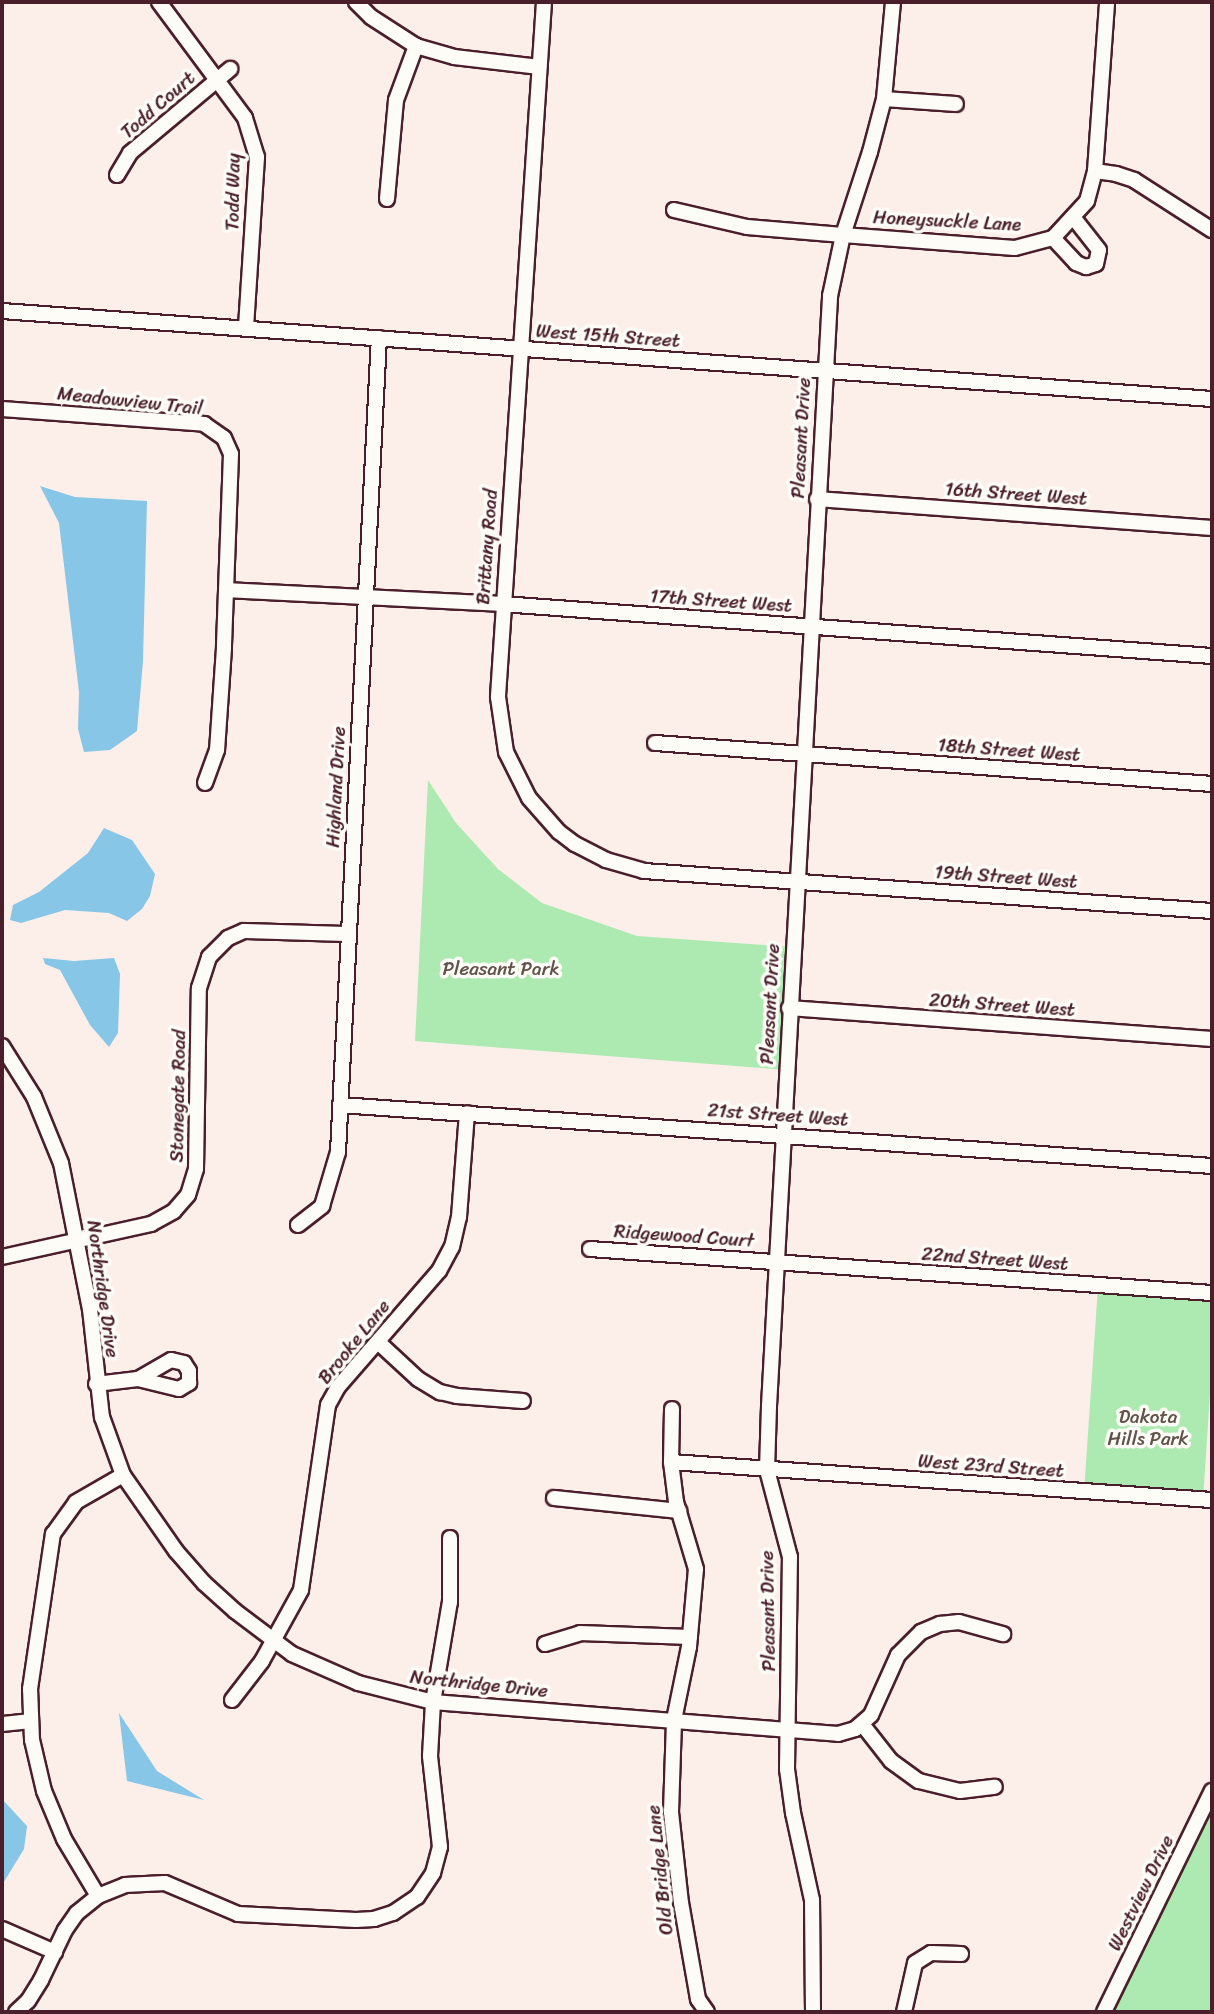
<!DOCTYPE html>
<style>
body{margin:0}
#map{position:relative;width:1214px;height:2014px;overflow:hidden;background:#fcefea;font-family:Sriracha,sans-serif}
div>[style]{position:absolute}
.green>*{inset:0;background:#adeab1}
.water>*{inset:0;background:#87c6e7}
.roads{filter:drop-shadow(2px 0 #4a1f2b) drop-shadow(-2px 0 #4a1f2b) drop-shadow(0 2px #4a1f2b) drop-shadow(0 -2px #4a1f2b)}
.minor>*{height:14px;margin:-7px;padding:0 7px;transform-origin:7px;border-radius:7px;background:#fdfcf7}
span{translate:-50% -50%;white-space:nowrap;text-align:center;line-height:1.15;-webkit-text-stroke:7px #fdfcf7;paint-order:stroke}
.street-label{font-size:19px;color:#4a1f2b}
.park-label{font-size:19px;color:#63524c}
.frame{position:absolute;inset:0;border:4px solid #4a1f2b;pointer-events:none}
</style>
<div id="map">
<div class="green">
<div style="clip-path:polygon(428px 780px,456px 823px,498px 869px,542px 903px,637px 936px,792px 947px,786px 1070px,415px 1041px)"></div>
<div style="clip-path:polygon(1098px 1286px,1212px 1293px,1212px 1364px,1203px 1500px,1084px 1492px)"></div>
<div style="clip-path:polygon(1212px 1791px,1212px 2012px,1104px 2012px)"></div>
</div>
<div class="water">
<div style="clip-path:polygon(40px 486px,75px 497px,147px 501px,143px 661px,137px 731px,110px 750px,84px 752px,78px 729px,79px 692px,59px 523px)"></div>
<div style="clip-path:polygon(104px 828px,132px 840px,155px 874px,150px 896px,142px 909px,127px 921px,109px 913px,65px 910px,21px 923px,10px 920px,13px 905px,39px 892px,88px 853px)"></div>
<div style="clip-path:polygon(43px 958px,74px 961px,114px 958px,120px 974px,118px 1033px,109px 1047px,90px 1025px,60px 970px,45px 964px)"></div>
<div style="clip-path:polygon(119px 1713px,157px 1771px,204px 1800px,127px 1781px)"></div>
<div style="clip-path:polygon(2px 1799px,27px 1826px,24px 1849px,2px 1885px)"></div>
</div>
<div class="roads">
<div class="minor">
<div style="left:159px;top:2px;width:144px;rotate:53.4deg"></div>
<div style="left:245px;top:118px;width:41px;rotate:72.9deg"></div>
<div style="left:257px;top:157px;width:172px;rotate:93.7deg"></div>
<div style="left:356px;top:2px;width:21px;rotate:45deg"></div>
<div style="left:371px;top:17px;width:54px;rotate:32.8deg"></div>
<div style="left:416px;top:46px;width:40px;rotate:16deg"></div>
<div style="left:454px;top:57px;width:86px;rotate:6.7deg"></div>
<div style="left:544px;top:2px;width:697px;rotate:93.79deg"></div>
<div style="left:498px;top:697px;width:56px;rotate:81.7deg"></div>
<div style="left:506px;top:752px;width:51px;rotate:63.4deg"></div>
<div style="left:529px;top:798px;width:45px;rotate:48.6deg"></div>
<div style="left:559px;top:832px;width:20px;rotate:37deg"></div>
<div style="left:575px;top:844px;width:35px;rotate:27deg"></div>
<div style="left:606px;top:860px;width:40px;rotate:16deg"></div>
<div style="left:644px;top:871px;width:569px;rotate:4.03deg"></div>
<div style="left:884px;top:99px;width:72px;rotate:4deg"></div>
<div style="left:1095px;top:171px;width:21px;rotate:8deg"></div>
<div style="left:1116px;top:174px;width:19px;rotate:18deg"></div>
<div style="left:1134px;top:180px;width:93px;rotate:32.7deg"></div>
<div style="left:117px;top:175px;width:26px;rotate:-59deg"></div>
<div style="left:130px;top:153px;width:131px;rotate:-40deg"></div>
<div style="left:387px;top:199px;width:99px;rotate:-84.8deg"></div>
<div style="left:396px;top:100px;width:58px;rotate:-69.7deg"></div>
<div style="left:674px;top:210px;width:75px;rotate:13.1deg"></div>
<div style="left:747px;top:227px;width:96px;rotate:4.8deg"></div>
<div style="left:843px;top:235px;width:172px;rotate:4.3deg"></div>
<div style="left:1015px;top:248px;width:39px;rotate:-15deg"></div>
<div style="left:1053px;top:238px;width:50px;rotate:-47.4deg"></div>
<div style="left:1087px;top:201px;width:31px;rotate:-75deg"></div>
<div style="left:1095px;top:171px;width:169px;rotate:-85.9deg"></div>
<div style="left:1053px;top:238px;width:34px;rotate:47deg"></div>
<div style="left:1076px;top:263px;width:11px;rotate:22deg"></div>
<div style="left:1086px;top:267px;width:10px;rotate:-17deg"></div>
<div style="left:1096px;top:264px;width:14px;rotate:-78deg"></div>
<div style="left:1099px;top:250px;width:42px;rotate:-128.2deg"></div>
<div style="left:2px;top:311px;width:1213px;rotate:4.16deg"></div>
<div style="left:2px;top:409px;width:203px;rotate:4.2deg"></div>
<div style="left:204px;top:424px;width:24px;rotate:35deg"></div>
<div style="left:224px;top:438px;width:17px;rotate:66deg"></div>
<div style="left:231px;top:454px;width:194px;rotate:92.1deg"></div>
<div style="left:224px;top:648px;width:102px;rotate:93.9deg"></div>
<div style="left:217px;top:750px;width:35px;rotate:110deg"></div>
<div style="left:817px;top:499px;width:396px;rotate:4.2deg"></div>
<div style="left:227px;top:590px;width:275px;rotate:2.9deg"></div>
<div style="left:502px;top:604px;width:712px;rotate:4.19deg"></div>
<div style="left:655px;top:743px;width:559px;rotate:4.21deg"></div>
<div style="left:789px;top:1008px;width:424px;rotate:4.2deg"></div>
<div style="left:2px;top:1046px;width:60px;rotate:57.9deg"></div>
<div style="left:34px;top:1097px;width:71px;rotate:67.8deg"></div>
<div style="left:61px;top:1163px;width:149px;rotate:78.8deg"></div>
<div style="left:90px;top:1309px;width:109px;rotate:83.7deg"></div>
<div style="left:102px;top:1417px;width:62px;rotate:70.1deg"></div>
<div style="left:123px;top:1475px;width:93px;rotate:55.1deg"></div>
<div style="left:176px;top:1551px;width:43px;rotate:48.8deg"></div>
<div style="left:204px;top:1583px;width:42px;rotate:42.1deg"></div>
<div style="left:235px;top:1611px;width:71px;rotate:37deg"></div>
<div style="left:292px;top:1654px;width:72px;rotate:23.7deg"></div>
<div style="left:358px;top:1683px;width:77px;rotate:14.2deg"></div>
<div style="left:433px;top:1702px;width:406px;rotate:4.5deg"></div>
<div style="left:838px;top:1734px;width:18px;rotate:-16deg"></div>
<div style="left:855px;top:1729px;width:21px;rotate:-41deg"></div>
<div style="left:871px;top:1715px;width:66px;rotate:-65.8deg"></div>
<div style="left:898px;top:1655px;width:33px;rotate:-45deg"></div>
<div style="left:921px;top:1632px;width:21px;rotate:-23deg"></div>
<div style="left:940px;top:1624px;width:19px;rotate:-6deg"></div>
<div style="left:959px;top:1622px;width:46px;rotate:15.3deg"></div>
<div style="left:340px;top:1105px;width:874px;rotate:4deg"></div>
<div style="left:298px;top:1225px;width:31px;rotate:-38deg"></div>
<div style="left:322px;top:1206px;width:56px;rotate:-73.5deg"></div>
<div style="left:338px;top:1152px;width:815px;rotate:-87.12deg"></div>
<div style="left:590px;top:1249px;width:624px;rotate:4.05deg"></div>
<div style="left:2px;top:1257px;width:153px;rotate:-12.5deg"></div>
<div style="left:151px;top:1224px;width:26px;rotate:-29deg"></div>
<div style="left:174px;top:1211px;width:21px;rotate:-49deg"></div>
<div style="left:188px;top:1195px;width:27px;rotate:-73deg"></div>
<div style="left:196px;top:1169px;width:181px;rotate:-89.1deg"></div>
<div style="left:199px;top:988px;width:33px;rotate:-72deg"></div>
<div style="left:209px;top:957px;width:27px;rotate:-45deg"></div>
<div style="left:228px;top:938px;width:17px;rotate:-24deg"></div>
<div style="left:244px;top:931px;width:103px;rotate:1.7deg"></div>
<div style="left:378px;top:1342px;width:54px;rotate:42.8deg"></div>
<div style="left:418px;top:1379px;width:26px;rotate:31deg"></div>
<div style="left:440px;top:1392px;width:17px;rotate:13deg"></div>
<div style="left:457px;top:1396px;width:66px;rotate:4.3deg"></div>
<div style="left:96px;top:1384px;width:42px;rotate:-6.8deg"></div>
<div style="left:138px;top:1379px;width:42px;rotate:13.7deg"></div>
<div style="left:179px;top:1389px;width:12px;rotate:-31deg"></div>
<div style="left:189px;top:1383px;width:12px;rotate:-90deg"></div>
<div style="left:189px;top:1371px;width:9px;rotate:-122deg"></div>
<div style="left:184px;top:1363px;width:13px;rotate:-167deg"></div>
<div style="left:171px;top:1360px;width:38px;rotate:150deg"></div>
<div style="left:671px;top:1462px;width:53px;rotate:-88.9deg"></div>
<div style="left:554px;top:1498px;width:126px;rotate:5.9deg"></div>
<div style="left:545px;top:1644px;width:37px;rotate:-17deg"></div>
<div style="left:580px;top:1633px;width:110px;rotate:2.1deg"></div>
<div style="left:232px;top:1700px;width:49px;rotate:-52.4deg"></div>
<div style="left:262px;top:1661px;width:81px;rotate:-61.2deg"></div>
<div style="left:301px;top:1590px;width:187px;rotate:-81.7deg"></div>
<div style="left:328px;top:1405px;width:21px;rotate:-61deg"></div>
<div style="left:338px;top:1387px;width:154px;rotate:-49deg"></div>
<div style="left:439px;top:1271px;width:27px;rotate:-62deg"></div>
<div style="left:452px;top:1247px;width:31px;rotate:-77deg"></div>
<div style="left:459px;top:1217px;width:104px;rotate:-85.6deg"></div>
<div style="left:2px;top:1724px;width:29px;rotate:-6deg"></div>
<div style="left:862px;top:1724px;width:47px;rotate:51.9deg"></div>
<div style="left:891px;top:1761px;width:34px;rotate:36deg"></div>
<div style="left:919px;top:1781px;width:42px;rotate:13.7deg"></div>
<div style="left:960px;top:1791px;width:35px;rotate:-7deg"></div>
<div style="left:98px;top:1896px;width:66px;rotate:-120.8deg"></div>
<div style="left:64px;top:1839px;width:52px;rotate:-112.6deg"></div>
<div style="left:44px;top:1791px;width:52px;rotate:-103.2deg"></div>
<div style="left:32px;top:1740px;width:51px;rotate:-92.2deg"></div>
<div style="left:30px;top:1689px;width:157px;rotate:-81.6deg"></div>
<div style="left:53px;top:1534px;width:39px;rotate:-54deg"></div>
<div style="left:76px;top:1502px;width:54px;rotate:-29.9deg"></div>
<div style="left:2px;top:1929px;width:58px;rotate:23.5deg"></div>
<div style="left:16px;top:2012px;width:16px;rotate:-43deg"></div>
<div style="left:28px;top:2001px;width:25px;rotate:-58deg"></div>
<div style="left:41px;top:1980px;width:55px;rotate:-64.4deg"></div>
<div style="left:65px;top:1930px;width:21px;rotate:-55deg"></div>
<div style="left:77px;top:1913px;width:27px;rotate:-39deg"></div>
<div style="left:98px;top:1896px;width:29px;rotate:-22deg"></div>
<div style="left:125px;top:1885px;width:40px;rotate:-2.9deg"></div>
<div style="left:165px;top:1883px;width:79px;rotate:23deg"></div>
<div style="left:238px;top:1914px;width:118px;rotate:2.9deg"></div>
<div style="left:356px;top:1920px;width:18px;rotate:-3deg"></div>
<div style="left:374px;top:1919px;width:20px;rotate:-18deg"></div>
<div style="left:393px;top:1913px;width:29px;rotate:-34deg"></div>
<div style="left:417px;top:1897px;width:29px;rotate:-56deg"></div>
<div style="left:433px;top:1873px;width:27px;rotate:-75deg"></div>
<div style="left:440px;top:1847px;width:92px;rotate:-96.3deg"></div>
<div style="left:430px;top:1756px;width:54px;rotate:-86.8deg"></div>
<div style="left:433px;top:1702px;width:101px;rotate:-80.4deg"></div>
<div style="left:450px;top:1602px;width:64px;rotate:-90deg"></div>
<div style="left:707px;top:2012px;width:16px;rotate:-125deg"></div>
<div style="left:698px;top:1999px;width:97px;rotate:-100deg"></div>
<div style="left:681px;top:1903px;width:92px;rotate:-96.3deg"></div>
<div style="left:671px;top:1812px;width:92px;rotate:-88.1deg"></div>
<div style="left:674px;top:1720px;width:75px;rotate:-78.4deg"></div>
<div style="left:689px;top:1647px;width:78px;rotate:-84.9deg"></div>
<div style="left:696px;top:1569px;width:70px;rotate:-106.6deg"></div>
<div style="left:676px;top:1502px;width:40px;rotate:-97.1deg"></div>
<div style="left:671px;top:1462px;width:542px;rotate:4.02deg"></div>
<div style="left:813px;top:2012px;width:112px;rotate:-90.5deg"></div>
<div style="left:812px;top:1900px;width:89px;rotate:-102.3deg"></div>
<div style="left:793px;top:1813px;width:44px;rotate:-97.8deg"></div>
<div style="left:787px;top:1769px;width:212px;rotate:-89.2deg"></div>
<div style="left:790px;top:1557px;width:90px;rotate:-104.8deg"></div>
<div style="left:767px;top:1470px;width:64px;rotate:-88.2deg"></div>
<div style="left:769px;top:1406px;width:1112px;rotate:-86.85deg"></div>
<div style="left:830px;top:296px;width:62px;rotate:-78deg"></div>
<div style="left:843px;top:235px;width:87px;rotate:-72deg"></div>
<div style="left:870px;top:152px;width:55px;rotate:-75.2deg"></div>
<div style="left:884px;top:99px;width:97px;rotate:-84.7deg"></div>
<div style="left:904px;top:2012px;width:50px;rotate:-77.3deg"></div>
<div style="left:915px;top:1963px;width:19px;rotate:-32deg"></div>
<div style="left:931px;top:1953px;width:30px;rotate:2deg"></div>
<div style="left:1104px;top:2012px;width:246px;rotate:-64deg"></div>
</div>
</div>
<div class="street-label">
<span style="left:158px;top:105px;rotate:-41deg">Todd Court</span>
<span style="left:233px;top:192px;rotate:-89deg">Todd Way</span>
<span style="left:947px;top:221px;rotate:3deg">Honeysuckle Lane</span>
<span style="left:608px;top:336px;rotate:4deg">West 15th Street</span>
<span style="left:130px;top:401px;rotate:6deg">Meadowview Trail</span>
<span style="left:801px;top:438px;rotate:-87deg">Pleasant Drive</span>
<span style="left:1016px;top:494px;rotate:4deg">16th Street West</span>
<span style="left:487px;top:547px;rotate:-86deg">Brittany Road</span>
<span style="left:721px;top:601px;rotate:4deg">17th Street West</span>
<span style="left:1009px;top:750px;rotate:4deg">18th Street West</span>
<span style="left:336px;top:787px;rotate:-87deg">Highland Drive</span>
<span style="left:1006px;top:877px;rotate:4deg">19th Street West</span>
<span style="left:770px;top:1004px;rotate:-87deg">Pleasant Drive</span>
<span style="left:1002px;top:1005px;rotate:4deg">20th Street West</span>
<span style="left:178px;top:1096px;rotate:-89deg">Stonegate Road</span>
<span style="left:778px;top:1115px;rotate:4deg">21st Street West</span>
<span style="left:684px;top:1236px;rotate:4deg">Ridgewood Court</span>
<span style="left:995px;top:1259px;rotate:4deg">22nd Street West</span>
<span style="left:103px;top:1289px;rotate:82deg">Northridge Drive</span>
<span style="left:354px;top:1342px;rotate:-51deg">Brooke Lane</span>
<span style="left:991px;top:1466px;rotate:4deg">West 23rd Street</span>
<span style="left:768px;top:1611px;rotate:-91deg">Pleasant Drive</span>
<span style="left:479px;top:1684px;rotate:6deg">Northridge Drive</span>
<span style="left:660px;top:1870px;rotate:-96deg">Old Bridge Lane</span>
<span style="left:1141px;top:1893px;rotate:-64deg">Westview Drive</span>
</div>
<div class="park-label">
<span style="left:501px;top:969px">Pleasant Park</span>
<span style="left:1148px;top:1428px">Dakota<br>Hills Park</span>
</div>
<div class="frame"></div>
</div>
